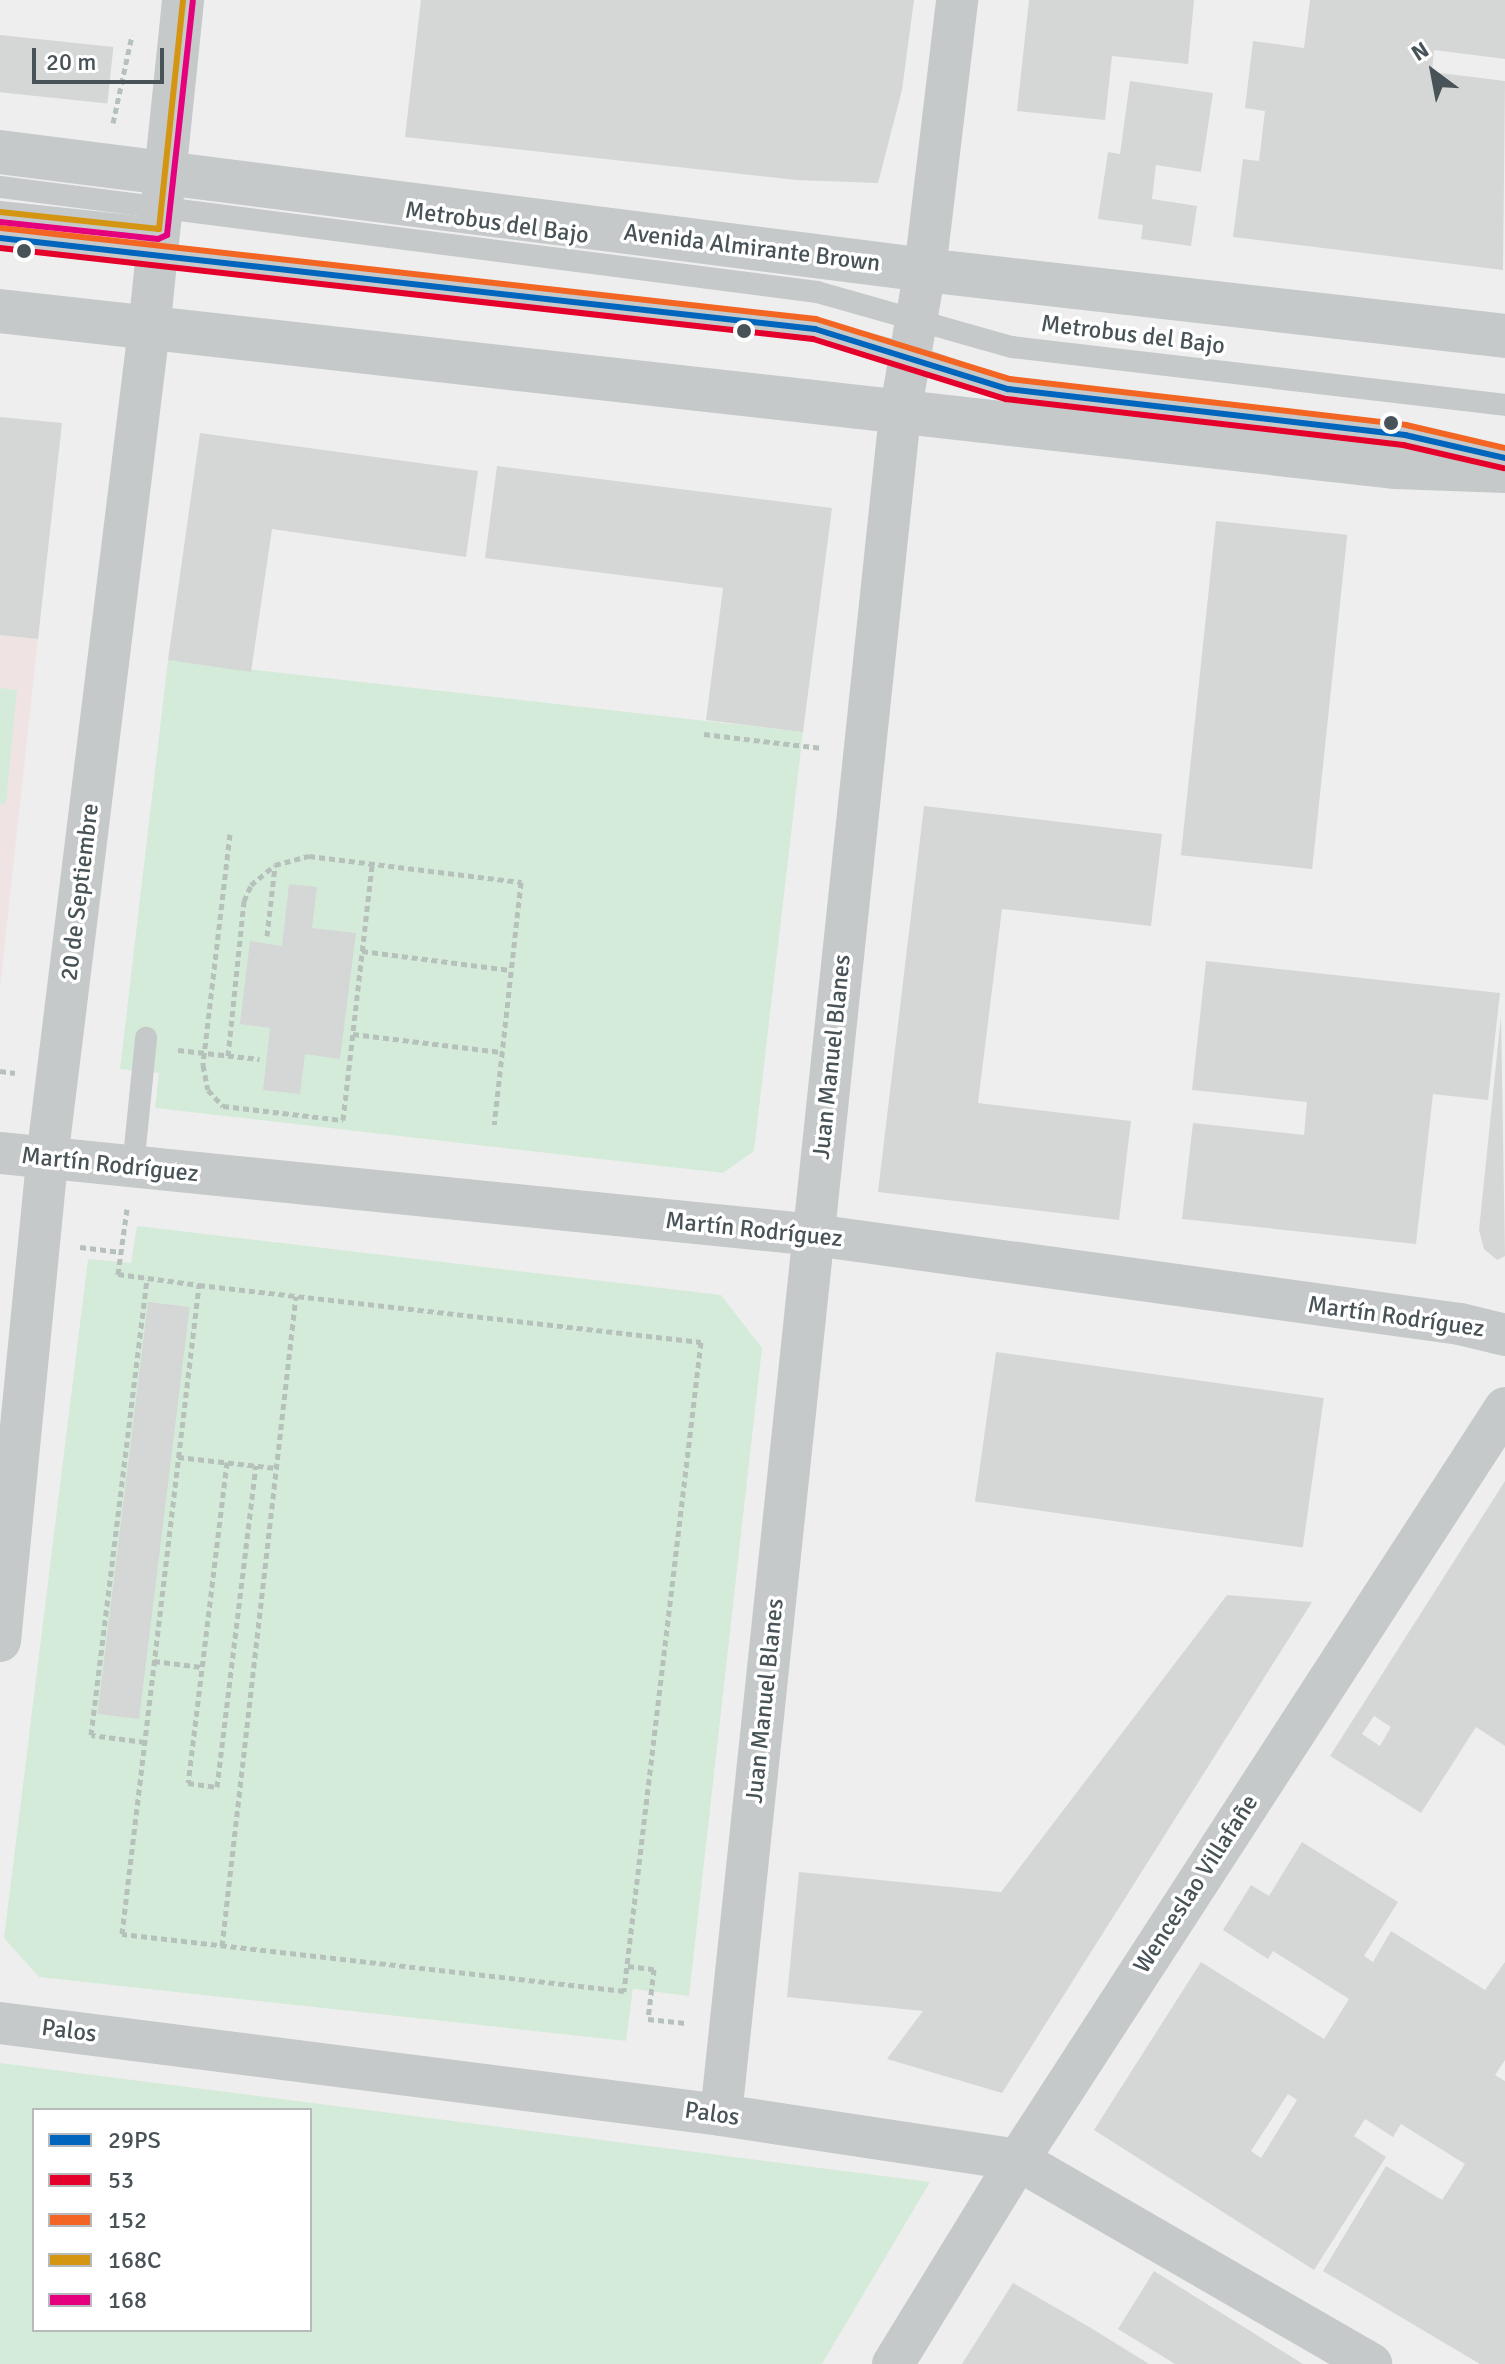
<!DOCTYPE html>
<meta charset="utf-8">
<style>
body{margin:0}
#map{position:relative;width:1505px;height:2364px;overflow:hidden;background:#efeeee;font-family:Signika,sans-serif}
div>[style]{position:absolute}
.medical>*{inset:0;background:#f0e3e4}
.green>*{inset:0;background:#d5ebd9}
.building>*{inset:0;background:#d5d6d6;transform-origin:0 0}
.path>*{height:5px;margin-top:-2.5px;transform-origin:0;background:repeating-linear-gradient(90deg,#b6c1bc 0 6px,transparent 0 10px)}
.lane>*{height:22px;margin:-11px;padding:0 11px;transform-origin:11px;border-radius:11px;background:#c6c9c9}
.street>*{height:42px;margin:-21px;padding:0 21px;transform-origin:21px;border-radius:21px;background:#c6c9c9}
.secondary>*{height:44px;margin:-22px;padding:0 22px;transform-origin:22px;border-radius:22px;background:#c5c9ca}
.bus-1>*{height:6px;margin:-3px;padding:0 3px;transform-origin:3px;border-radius:3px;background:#0065bd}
.bus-2>*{height:6px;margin:-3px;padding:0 3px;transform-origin:3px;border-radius:3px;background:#e4002b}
.bus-3>*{height:6px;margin:-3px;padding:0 3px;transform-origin:3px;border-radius:3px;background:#f26522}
.bus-4>*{height:6px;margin:-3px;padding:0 3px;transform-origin:3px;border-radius:3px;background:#d49512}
.bus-5>*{height:6px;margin:-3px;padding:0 3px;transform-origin:3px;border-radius:3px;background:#e5007d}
.dots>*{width:22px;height:22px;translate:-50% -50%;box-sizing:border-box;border:4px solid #fff;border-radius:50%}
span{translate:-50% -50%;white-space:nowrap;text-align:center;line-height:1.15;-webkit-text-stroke:7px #fff;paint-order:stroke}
.street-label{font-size:24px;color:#485358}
.legend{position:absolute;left:32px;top:2108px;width:280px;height:224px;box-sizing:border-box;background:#fff;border:2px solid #b6babc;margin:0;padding:10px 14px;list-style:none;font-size:24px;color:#485358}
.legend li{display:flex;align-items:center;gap:16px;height:40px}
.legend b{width:40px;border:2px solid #b6babc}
.north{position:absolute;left:1393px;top:32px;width:80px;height:80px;-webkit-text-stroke:6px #fff;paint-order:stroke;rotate:328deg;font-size:22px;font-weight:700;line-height:32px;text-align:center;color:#485358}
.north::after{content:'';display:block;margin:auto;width:28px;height:36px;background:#485358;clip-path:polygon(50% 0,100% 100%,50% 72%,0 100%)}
.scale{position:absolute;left:32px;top:48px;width:132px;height:36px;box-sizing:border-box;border:4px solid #485358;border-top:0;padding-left:10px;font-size:24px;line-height:28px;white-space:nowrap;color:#485358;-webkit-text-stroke:6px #fff;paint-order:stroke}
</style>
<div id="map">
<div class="medical">
<div style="clip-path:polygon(0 635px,38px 639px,0 988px)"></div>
</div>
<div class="green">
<div style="clip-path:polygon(168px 660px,803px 732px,754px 1151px,723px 1173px,155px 1108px,159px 1073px,120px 1069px)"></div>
<div style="clip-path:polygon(0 688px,17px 690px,6px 804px,0 803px)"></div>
<div style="clip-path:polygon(137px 1226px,721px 1295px,762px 1348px,689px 1996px,633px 1989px,626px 2041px,39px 1977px,4px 1938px,88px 1259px,131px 1263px)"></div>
<div style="clip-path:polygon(evenodd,0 2063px,930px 2182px,822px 2364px,0 2364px,0 2063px,34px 2110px,310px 2110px,310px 2330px,34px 2330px,34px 2110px)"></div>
</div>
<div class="building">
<div style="clip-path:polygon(421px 0,914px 0,902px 90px,878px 183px,797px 180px,405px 137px)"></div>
<div style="clip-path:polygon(1029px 0,1194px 0,1188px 64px,1112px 56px,1105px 120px,1017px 111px)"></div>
<div style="clip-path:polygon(1310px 0,1505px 0,1505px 59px,1434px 50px,1432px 72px,1505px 81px,1503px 270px,1233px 237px,1243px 159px,1259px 161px,1265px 111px,1245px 108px,1253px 41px,1304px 48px)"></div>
<div style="left:0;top:35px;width:114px;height:57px;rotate:6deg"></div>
<div style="clip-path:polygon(1130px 81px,1213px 93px,1201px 172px,1156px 165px,1152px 199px,1197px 206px,1191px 246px,1141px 239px,1143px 225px,1098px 219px,1108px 152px,1120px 154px)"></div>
<div style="clip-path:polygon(0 417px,62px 423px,38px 639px,0 635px)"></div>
<div style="clip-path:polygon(200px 433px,478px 471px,466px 557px,272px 529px,251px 672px,168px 660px)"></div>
<div style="clip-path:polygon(497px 466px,832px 508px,803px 732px,706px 720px,723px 588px,485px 558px)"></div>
<div style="left:1216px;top:521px;width:132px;height:336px;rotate:6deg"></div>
<div style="clip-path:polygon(924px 806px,1162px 834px,1151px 926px,1002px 909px,978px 1103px,1131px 1121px,1119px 1220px,878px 1192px)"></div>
<div style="clip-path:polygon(289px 884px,317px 887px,312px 928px,356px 933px,340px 1059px,305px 1054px,300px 1094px,263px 1090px,270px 1028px,240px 1024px,250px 941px,282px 946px)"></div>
<div style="clip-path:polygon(1206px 961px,1500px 993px,1488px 1100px,1433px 1094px,1416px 1244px,1182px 1219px,1193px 1123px,1304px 1135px,1307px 1102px,1192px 1090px)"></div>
<div style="clip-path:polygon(1501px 1016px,1505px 1256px,1497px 1260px,1484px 1249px,1479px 1230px)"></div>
<div style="left:148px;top:1302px;width:42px;height:415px;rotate:7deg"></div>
<div style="left:996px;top:1352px;width:331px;height:151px;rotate:8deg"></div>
<div style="clip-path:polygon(evenodd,1505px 1481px,1505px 1746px,1476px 1727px,1421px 1813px,1330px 1756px,1505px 1481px,1374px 1716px,1391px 1727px,1380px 1746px,1362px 1734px,1374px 1716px)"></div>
<div style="clip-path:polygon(1227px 1595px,1312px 1602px,1002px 2093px,887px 2059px,923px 2011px,787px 1997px,799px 1872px,1001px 1892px)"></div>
<div style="clip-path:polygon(evenodd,1302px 1842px,1398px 1902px,1364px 1956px,1373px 1962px,1391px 1931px,1485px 1990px,1505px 1962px,1505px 2060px,1495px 2075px,1505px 2081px,1505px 2364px,1480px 2364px,1323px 2271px,1386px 2166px,1442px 2200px,1465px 2164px,1401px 2124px,1393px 2137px,1365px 2119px,1354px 2136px,1386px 2157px,1314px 2270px,1094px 2130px,1201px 1962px,1324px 2039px,1349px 1999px,1273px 1951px,1268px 1959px,1223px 1930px,1251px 1885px,1269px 1896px,1302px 1842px,1288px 2094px,1297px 2100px,1261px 2158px,1251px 2151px,1288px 2094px)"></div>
<div style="clip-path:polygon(1154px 2271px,1247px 2329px,1303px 2364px,1175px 2364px,1118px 2329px)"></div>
<div style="clip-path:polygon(1013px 2283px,1091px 2328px,1149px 2364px,962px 2364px)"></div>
</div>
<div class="path">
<div style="left:113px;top:123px;width:90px;rotate:-77.8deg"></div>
<div style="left:704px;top:734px;width:119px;rotate:6.8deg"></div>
<div style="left:230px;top:834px;width:233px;rotate:96.7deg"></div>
<div style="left:203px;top:1065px;width:25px;rotate:79deg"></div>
<div style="left:208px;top:1090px;width:22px;rotate:47deg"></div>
<div style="left:223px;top:1106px;width:121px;rotate:6.7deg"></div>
<div style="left:343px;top:1120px;width:258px;rotate:-83.5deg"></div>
<div style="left:267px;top:936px;width:70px;rotate:-83.5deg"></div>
<div style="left:362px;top:951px;width:150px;rotate:7.3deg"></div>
<div style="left:353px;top:1034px;width:149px;rotate:6.9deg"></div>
<div style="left:178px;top:1050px;width:82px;rotate:6.3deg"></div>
<div style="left:228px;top:1056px;width:156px;rotate:-84.1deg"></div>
<div style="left:244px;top:901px;width:17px;rotate:-66deg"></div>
<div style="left:251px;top:885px;width:31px;rotate:-40deg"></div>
<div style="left:275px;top:865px;width:35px;rotate:-15deg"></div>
<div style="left:309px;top:856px;width:214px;rotate:7deg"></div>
<div style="left:521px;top:882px;width:244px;rotate:96.3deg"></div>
<div style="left:0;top:1071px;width:15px;rotate:8deg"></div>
<div style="left:127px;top:1209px;width:66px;rotate:97.9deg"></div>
<div style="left:118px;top:1274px;width:82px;rotate:7.7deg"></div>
<div style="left:80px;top:1247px;width:41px;rotate:7deg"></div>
<div style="left:199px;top:1285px;width:505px;rotate:6.48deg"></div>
<div style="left:701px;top:1342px;width:654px;rotate:96.77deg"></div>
<div style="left:624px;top:1991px;width:505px;rotate:-173.52deg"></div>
<div style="left:122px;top:1934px;width:654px;rotate:-83.23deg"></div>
<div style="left:178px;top:1457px;width:99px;rotate:6.4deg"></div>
<div style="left:227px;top:1462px;width:323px;rotate:96.9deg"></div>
<div style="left:188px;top:1783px;width:29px;rotate:8deg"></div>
<div style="left:217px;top:1787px;width:324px;rotate:-83.1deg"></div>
<div style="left:154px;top:1661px;width:48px;rotate:7.1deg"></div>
<div style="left:145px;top:1742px;width:54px;rotate:-172.6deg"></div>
<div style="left:91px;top:1735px;width:460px;rotate:-83deg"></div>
<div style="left:222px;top:1946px;width:654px;rotate:-83.51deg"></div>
<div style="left:628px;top:1966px;width:26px;rotate:7deg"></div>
<div style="left:654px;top:1969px;width:50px;rotate:96.8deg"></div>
<div style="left:648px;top:2019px;width:38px;rotate:6deg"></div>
</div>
<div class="lane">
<div style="left:0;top:187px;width:824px;rotate:7.32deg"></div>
<div style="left:817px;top:292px;width:203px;rotate:15.8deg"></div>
<div style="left:1012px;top:347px;width:496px;rotate:6.7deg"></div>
<div style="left:0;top:212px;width:160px;rotate:6.1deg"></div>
<div style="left:0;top:238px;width:820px;rotate:6.37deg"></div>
<div style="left:815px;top:329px;width:98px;rotate:15.3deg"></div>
<div style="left:910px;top:355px;width:104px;rotate:19.1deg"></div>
<div style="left:1008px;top:389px;width:400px;rotate:6.6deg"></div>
<div style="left:1405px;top:435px;width:85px;rotate:12.9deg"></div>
<div style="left:133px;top:1167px;width:130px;rotate:-84.2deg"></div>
</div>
<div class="street">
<div style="left:0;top:1153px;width:818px;rotate:5.75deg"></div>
<div style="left:814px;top:1235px;width:652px;rotate:7.84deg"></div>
<div style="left:1460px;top:1324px;width:46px;rotate:13.7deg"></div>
<div style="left:0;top:1641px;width:484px;rotate:-84.4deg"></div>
<div style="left:47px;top:1159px;width:835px;rotate:-82.99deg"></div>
<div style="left:149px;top:330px;width:332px;rotate:-84.1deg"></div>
<div style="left:0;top:2023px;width:727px;rotate:7.27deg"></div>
<div style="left:721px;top:2115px;width:300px;rotate:8.6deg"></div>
<div style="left:1018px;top:2160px;width:408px;rotate:30deg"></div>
<div style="left:721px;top:2115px;width:1710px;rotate:-83.99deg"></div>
<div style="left:900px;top:414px;width:146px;rotate:-80.2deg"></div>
<div style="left:925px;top:270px;width:272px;rotate:-83.2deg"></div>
<div style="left:893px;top:2364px;width:239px;rotate:-58.5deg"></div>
<div style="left:1018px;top:2160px;width:896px;rotate:-57.07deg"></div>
</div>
<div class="secondary">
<div style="left:0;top:152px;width:932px;rotate:7.27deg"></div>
<div style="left:925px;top:270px;width:584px;rotate:6.49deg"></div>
<div style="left:0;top:311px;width:1405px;rotate:6.38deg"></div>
<div style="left:1396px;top:467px;width:109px;rotate:2.1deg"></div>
</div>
<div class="bus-1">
<div style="left:0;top:238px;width:820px;rotate:6.37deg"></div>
<div style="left:815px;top:329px;width:202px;rotate:17.3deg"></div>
<div style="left:1008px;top:389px;width:400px;rotate:6.6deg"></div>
<div style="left:1405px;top:435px;width:103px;rotate:13deg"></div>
</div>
<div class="bus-2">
<div style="left:0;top:248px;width:818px;rotate:6.39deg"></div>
<div style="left:813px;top:339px;width:202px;rotate:17.3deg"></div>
<div style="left:1006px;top:399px;width:400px;rotate:6.6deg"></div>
<div style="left:1403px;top:445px;width:103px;rotate:13deg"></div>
</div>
<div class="bus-3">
<div style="left:1px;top:228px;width:820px;rotate:6.37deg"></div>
<div style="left:816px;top:319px;width:203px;rotate:17.2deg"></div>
<div style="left:1010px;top:379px;width:399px;rotate:6.6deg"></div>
<div style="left:1406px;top:425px;width:102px;rotate:13.1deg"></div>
</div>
<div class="bus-4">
<div style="left:0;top:212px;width:160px;rotate:6.1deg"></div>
<div style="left:159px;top:229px;width:230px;rotate:-84deg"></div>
</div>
<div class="bus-5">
<div style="left:0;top:222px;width:159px;rotate:6.1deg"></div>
<div style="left:158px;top:239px;width:10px;rotate:-24deg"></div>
<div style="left:167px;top:235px;width:235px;rotate:-83.7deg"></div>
</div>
<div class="dots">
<div style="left:24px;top:251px;background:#485358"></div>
<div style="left:744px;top:331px;background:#485358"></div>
<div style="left:1391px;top:423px;background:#485358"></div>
</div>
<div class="street-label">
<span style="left:497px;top:223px;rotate:8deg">Metrobus del Bajo</span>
<span style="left:752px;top:248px;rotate:7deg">Avenida Almirante Brown</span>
<span style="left:1133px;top:335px;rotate:7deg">Metrobus del Bajo</span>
<span style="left:80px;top:892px;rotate:-83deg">20 de Septiembre</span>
<span style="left:832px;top:1057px;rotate:-84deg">Juan Manuel Blanes</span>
<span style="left:110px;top:1165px;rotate:6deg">Martín Rodríguez</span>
<span style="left:754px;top:1230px;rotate:6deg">Martín Rodríguez</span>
<span style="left:1396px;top:1317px;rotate:8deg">Martín Rodríguez</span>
<span style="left:765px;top:1701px;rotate:-84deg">Juan Manuel Blanes</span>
<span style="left:1196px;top:1884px;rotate:-57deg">Wenceslao Villafañe</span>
<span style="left:69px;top:2031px;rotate:7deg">Palos</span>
<span style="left:712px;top:2114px;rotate:8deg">Palos</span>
</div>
<ul class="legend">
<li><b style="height:10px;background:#0065bd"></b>29PS</li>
<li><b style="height:10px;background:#e4002b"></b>53</li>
<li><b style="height:10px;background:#f26522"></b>152</li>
<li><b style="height:10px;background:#d49512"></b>168C</li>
<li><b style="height:10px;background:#e5007d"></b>168</li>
</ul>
<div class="north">N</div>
<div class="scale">20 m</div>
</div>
